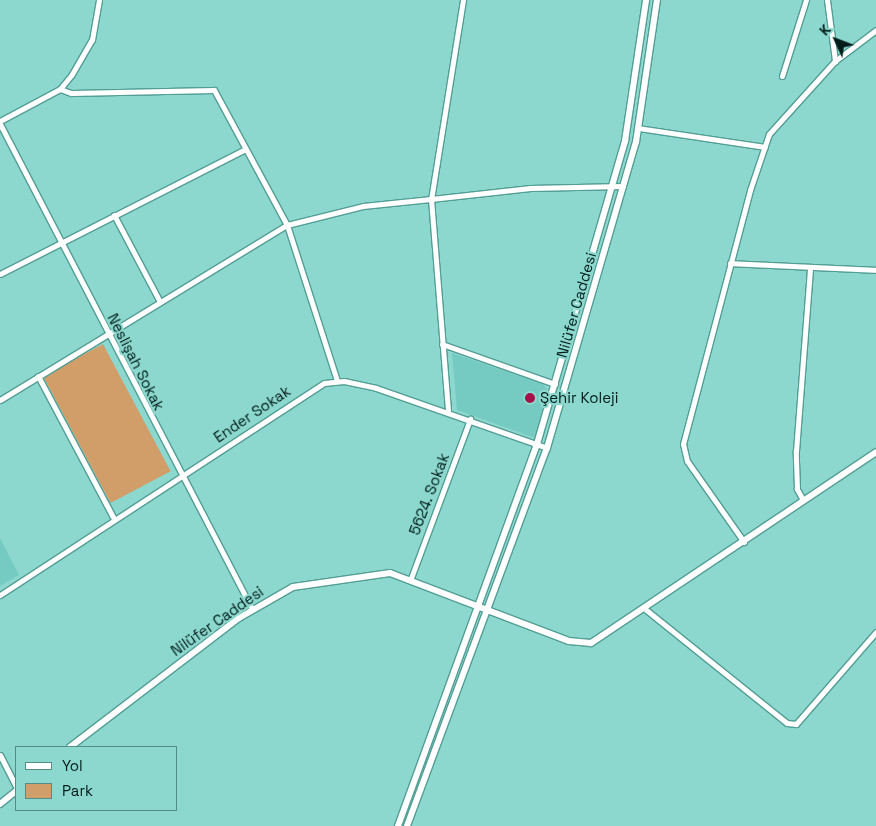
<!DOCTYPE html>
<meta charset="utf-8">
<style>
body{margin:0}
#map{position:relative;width:876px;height:826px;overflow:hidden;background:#8cd8ce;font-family:"Space Grotesk",sans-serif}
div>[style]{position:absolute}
.built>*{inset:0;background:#75cbc2}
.green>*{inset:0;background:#d19e6a;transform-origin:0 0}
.roads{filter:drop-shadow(1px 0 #529e95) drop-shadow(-1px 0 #529e95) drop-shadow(0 1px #529e95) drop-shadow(0 -1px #529e95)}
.minor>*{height:5px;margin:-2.5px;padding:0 2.5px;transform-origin:2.5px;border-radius:2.5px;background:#fff}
.tertiary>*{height:6px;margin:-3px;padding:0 3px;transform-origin:3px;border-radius:3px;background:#fff}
.dots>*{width:14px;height:14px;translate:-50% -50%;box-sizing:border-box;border:2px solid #8cd8ce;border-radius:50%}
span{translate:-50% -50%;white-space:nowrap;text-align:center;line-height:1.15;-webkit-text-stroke:4.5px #8cd8ce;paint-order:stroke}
.street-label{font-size:15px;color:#001d1a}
.poi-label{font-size:15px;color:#001d1a}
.left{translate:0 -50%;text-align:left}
.legend{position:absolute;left:15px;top:746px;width:162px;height:65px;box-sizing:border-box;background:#8cd8ce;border:1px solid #548d86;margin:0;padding:6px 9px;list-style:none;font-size:15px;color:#001d1a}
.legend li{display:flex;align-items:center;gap:10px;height:25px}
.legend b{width:25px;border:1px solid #548d86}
.north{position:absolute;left:811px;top:15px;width:50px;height:50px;-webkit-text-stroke:4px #8cd8ce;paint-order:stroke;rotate:313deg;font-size:14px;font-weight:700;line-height:20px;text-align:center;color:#001d1a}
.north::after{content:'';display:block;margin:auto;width:18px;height:22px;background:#001d1a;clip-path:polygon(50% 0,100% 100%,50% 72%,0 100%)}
</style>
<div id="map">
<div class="built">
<div style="clip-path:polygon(452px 353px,543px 384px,549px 392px,535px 438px,457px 410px)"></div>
<div style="clip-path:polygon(0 538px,19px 575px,0 586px)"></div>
</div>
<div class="green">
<div style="left:103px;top:344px;width:144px;height:68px;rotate:62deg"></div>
</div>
<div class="roads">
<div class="minor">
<div style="left:463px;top:0;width:202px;rotate:99.1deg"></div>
<div style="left:431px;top:199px;width:100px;rotate:-6.3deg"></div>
<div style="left:530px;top:188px;width:93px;rotate:-1.2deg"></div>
<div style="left:827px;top:0;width:62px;rotate:82.5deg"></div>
<div style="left:782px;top:76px;width:80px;rotate:-72.5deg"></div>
<div style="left:60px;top:89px;width:12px;rotate:20deg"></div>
<div style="left:71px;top:93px;width:143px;rotate:-1.2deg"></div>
<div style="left:214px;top:90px;width:153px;rotate:61.6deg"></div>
<div style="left:287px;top:225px;width:164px;rotate:72.2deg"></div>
<div style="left:0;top:121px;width:68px;rotate:-28.1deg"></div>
<div style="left:60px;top:89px;width:19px;rotate:-51deg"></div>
<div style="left:72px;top:74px;width:39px;rotate:-60deg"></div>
<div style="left:92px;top:40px;width:41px;rotate:-80.1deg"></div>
<div style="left:0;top:124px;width:547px;rotate:62.54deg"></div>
<div style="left:638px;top:128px;width:128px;rotate:8.5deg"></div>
<div style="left:114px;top:215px;width:98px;rotate:62.1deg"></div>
<div style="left:730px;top:263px;width:146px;rotate:2.7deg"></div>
<div style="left:0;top:274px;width:275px;rotate:-27deg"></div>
<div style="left:442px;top:344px;width:120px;rotate:19.5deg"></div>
<div style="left:38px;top:376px;width:162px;rotate:62deg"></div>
<div style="left:0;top:400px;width:336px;rotate:-31.4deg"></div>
<div style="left:287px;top:225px;width:78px;rotate:-14deg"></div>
<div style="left:363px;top:206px;width:68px;rotate:-5.9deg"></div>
<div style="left:431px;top:199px;width:213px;rotate:85.4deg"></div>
<div style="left:803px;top:500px;width:13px;rotate:-119deg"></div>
<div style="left:797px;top:489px;width:38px;rotate:-92deg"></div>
<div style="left:796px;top:451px;width:184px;rotate:-85.6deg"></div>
<div style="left:744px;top:542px;width:99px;rotate:-125.1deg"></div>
<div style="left:687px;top:461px;width:17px;rotate:-103deg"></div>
<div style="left:683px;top:444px;width:263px;rotate:-75.2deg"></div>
<div style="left:750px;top:190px;width:59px;rotate:-71.3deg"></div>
<div style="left:769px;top:134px;width:98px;rotate:-47.9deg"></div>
<div style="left:835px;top:61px;width:51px;rotate:-37.1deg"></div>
<div style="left:411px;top:578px;width:170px;rotate:-69.6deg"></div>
<div style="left:0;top:595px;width:387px;rotate:-33.2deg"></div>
<div style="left:324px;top:383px;width:20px;rotate:-6deg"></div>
<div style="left:344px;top:381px;width:33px;rotate:12deg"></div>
<div style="left:376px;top:388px;width:181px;rotate:19.3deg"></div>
<div style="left:645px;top:609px;width:182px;rotate:38.8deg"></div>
<div style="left:787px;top:723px;width:9px;rotate:6deg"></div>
<div style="left:796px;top:724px;width:122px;rotate:-49deg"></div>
<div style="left:0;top:755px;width:35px;rotate:63deg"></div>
</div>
<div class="tertiary">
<div style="left:70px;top:747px;width:213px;rotate:-37.4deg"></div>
<div style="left:239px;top:618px;width:62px;rotate:-29.9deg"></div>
<div style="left:293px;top:587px;width:98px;rotate:-8.2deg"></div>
<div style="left:390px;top:573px;width:191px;rotate:20.8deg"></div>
<div style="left:569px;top:641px;width:22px;rotate:5deg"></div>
<div style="left:591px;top:643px;width:343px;rotate:-33.8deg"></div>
<div style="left:0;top:804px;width:21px;rotate:-39deg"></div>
<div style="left:398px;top:826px;width:407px;rotate:-70deg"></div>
<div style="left:537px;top:444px;width:316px;rotate:-73.8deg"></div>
<div style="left:625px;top:141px;width:143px;rotate:-81.5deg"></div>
<div style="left:407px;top:826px;width:403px;rotate:-69.7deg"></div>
<div style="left:547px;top:448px;width:319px;rotate:-73.8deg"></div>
<div style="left:636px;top:142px;width:144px;rotate:-81.6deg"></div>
</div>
</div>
<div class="dots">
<div style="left:530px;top:398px;background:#a5104b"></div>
</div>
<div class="street-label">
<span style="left:576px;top:305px;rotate:-74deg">Nilüfer Caddesi</span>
<span style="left:136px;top:362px;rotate:63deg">Neslişah Sokak</span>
<span style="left:252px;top:414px;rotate:-34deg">Ender Sokak</span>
<span style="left:429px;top:494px;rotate:-69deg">5624. Sokak</span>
<span style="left:217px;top:621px;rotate:-35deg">Nilüfer Caddesi</span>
</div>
<div class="poi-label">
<span class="left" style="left:540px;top:398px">Şehir Koleji</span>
</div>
<ul class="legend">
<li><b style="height:6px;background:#fff"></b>Yol</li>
<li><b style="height:14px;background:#d19e6a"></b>Park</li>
</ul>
<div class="north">K</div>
</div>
